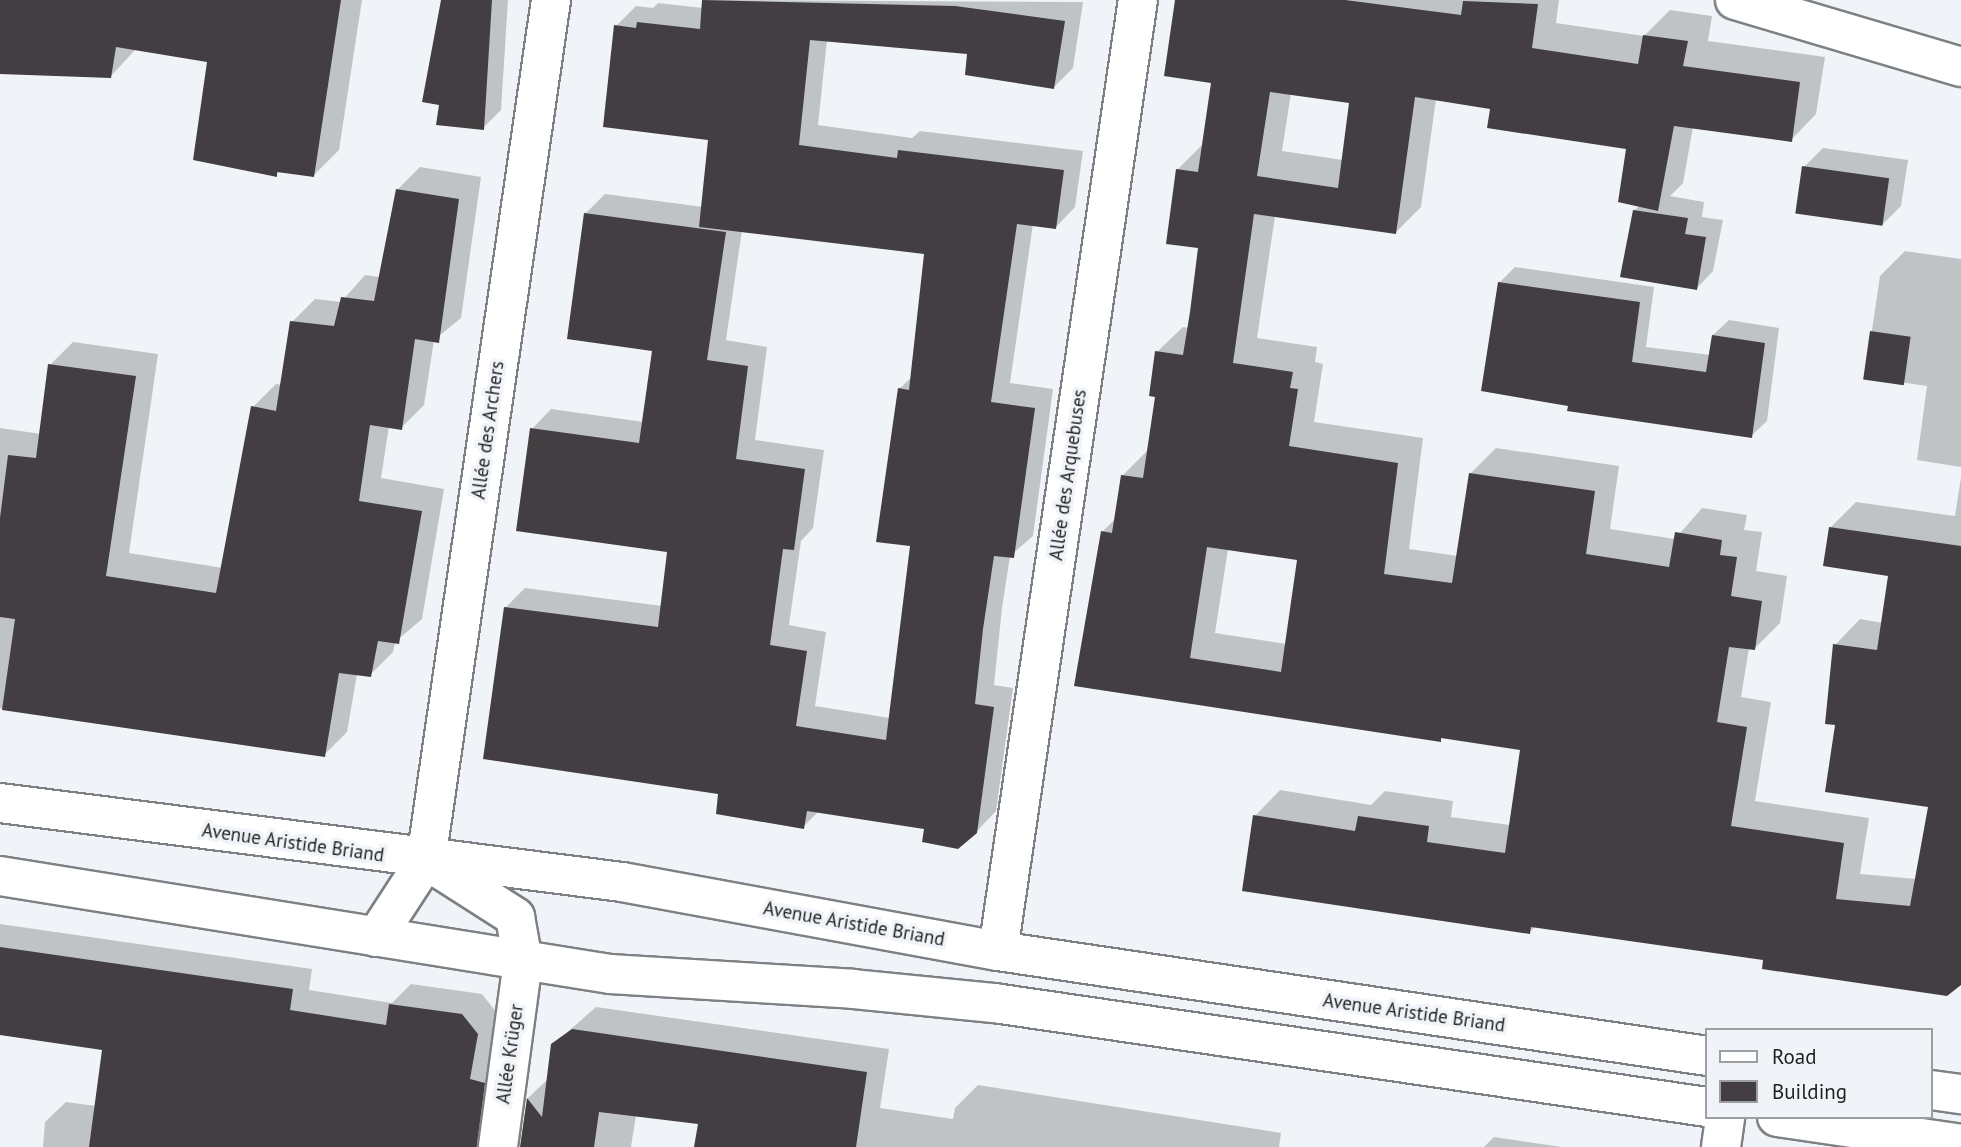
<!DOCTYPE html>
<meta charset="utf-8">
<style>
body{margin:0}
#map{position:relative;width:1961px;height:1147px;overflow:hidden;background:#f0f4f8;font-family:"PT Sans",sans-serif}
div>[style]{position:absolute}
.shadow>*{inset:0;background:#0003}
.building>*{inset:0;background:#423e41;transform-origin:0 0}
.roads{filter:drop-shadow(2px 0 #7d8184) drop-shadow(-2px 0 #7d8184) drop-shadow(0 2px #7d8184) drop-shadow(0 -2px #7d8184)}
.minor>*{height:38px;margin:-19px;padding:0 19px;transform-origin:19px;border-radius:19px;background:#fff}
.primary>*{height:38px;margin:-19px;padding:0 19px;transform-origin:19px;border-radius:19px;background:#fff}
span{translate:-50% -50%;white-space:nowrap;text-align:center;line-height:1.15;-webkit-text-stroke:7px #f0f4f8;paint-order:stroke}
.street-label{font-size:19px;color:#1e1f20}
.legend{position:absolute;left:1705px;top:1028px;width:228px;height:91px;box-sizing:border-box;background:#f0f4f8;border:2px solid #9c9fa2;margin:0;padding:9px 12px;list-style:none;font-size:21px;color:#1e1f20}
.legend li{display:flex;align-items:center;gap:14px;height:35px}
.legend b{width:35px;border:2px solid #9c9fa2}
</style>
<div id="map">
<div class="shadow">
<div style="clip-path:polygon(0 0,362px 0,339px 150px,313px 176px,280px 171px,276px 175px,209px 61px,136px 49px,110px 77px,0 72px)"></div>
<div style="clip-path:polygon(441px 0,508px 0,501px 110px,483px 128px,441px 104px)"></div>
<div style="clip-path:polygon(evenodd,703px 0,1083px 2px,1073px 68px,1054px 87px,969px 52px,827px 40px,818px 125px,912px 138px,920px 131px,1083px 151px,1075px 207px,1056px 227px,1033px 224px,1010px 383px,1053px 389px,1033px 536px,1010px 556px,1002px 608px,994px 685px,1013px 688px,996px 811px,976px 832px,819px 811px,803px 827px,720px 792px,505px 608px,525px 588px,662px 606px,669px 551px,532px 429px,551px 409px,644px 422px,654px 350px,586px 213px,605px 194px,703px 207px,710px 138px,616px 26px,636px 6px,653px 8px,658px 3px,703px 8px,703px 0,742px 230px,926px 252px,913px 376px,899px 389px,912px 544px,890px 718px,815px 706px,826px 632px,789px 625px,801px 541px,813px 528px,824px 450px,755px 440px,767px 347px,726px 340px,742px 230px)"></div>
<div style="clip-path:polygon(evenodd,1179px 0,1559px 0,1556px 23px,1644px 36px,1670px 10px,1712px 16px,1708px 41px,1825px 57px,1816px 114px,1791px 140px,1693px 127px,1683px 183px,1670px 196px,1704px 202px,1702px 217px,1723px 220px,1713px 271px,1696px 289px,1634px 211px,1640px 205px,1628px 147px,1492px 107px,1436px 99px,1421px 207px,1395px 233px,1275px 216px,1257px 338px,1317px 347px,1315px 362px,1323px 364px,1314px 422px,1423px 438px,1409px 549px,1458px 556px,1470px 474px,1496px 448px,1619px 466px,1610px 529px,1675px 539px,1702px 508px,1747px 515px,1744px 530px,1762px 532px,1756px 571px,1787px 576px,1780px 623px,1754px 649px,1749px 648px,1741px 697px,1771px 702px,1755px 801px,1869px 818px,1860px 874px,1917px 879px,1930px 806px,1837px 723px,1835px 645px,1860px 619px,1883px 623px,1890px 575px,1831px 527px,1856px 502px,1955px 516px,1961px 477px,1961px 983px,1536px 926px,1529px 932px,1255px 816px,1280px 790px,1371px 805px,1385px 791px,1453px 801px,1451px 817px,1510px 825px,1522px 748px,1443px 737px,1440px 740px,1076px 684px,1102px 532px,1116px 518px,1122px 476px,1148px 450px,1157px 396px,1157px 352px,1183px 327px,1189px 328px,1200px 247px,1177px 170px,1203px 144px,1213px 82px,1179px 0,1291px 93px,1351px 101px,1343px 160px,1282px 151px,1291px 93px,1179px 0,1228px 549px,1299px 559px,1287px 644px,1215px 633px,1228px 549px)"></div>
<div style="clip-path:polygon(1823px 148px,1908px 160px,1901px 206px,1882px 225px,1804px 167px)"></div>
<div style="clip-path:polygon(420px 167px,481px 177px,461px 318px,434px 340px,424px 405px,401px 428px,389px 426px,381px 478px,444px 489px,422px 619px,395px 642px,393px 652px,370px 675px,357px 674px,347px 732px,324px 755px,0 708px,0 428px,41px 434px,50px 365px,73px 342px,158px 354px,129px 553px,223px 568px,253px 407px,276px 384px,282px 385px,292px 322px,315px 299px,341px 302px,365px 275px,380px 277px,397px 190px)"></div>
<div style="clip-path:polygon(1905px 251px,1961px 259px,1961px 467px,1917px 460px,1927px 386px,1865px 377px,1880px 276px)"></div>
<div style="clip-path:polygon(1515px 267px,1654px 287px,1646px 347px,1711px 355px,1713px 335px,1729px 320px,1779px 328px,1767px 421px,1751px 436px,1570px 404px,1499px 283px)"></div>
<div style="clip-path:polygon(0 924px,312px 969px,309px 990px,392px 1003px,411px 984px,482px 994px,497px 1013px,489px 1059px,504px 1063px,499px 1102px,478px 1122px,468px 1147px,43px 1147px,45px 1122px,66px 1102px,96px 1106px,104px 1049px,0 1034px)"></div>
<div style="clip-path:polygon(596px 1007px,889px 1049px,880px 1108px,953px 1119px,955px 1108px,978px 1085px,1281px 1133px,1279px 1147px,696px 1147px,700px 1123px,636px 1115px,631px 1147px,541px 1147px,524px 1129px,528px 1098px,549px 1078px,553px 1045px)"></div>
<div style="clip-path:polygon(1494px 1137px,1562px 1147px,1484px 1147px)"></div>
</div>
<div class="building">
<div style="clip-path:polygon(0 0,341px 0,314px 177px,277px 172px,277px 177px,193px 160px,207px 62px,116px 47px,111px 78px,0 74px)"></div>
<div style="clip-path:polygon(441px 0,492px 0,484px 130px,436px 125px,439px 105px,422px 102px)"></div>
<div style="clip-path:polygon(702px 0,955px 6px,1065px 21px,1054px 89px,965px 75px,967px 54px,810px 40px,799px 145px,897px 158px,898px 150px,1064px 170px,1056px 229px,1017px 224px,991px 402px,1035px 408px,1014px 558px,994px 556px,983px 629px,975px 704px,994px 707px,977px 833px,958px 849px,922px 842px,924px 829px,807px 811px,804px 829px,716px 814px,718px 794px,483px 759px,504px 607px,658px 627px,667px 552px,516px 531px,530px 428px,639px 443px,652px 351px,567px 339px,584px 213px,726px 232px,707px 360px,748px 366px,736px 459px,805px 469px,794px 550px,783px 549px,770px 645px,807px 651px,796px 726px,886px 740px,910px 546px,876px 542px,898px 388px,909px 390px,924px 254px,699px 227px,708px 140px,603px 127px,614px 25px,636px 28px,637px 22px,700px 29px)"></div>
<div style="clip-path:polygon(evenodd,1175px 0,1345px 0,1461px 15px,1463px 1px,1538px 4px,1532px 48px,1638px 64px,1643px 35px,1688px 41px,1683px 66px,1800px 82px,1792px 142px,1674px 126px,1658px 211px,1618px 202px,1626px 149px,1487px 128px,1490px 109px,1415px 97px,1396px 234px,1254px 214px,1233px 363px,1293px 372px,1290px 388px,1298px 389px,1289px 446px,1398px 463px,1384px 574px,1452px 583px,1469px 473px,1595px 491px,1586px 554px,1669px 567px,1675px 532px,1722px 540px,1720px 555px,1737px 557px,1731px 596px,1762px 601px,1755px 650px,1729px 647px,1717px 722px,1747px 727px,1731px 826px,1844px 843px,1836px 899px,1910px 906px,1928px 807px,1825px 792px,1835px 725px,1825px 724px,1833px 644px,1877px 650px,1888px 576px,1823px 566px,1829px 527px,1961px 546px,1961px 985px,1947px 996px,1762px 969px,1763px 960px,1531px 927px,1530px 934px,1242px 891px,1253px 815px,1355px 831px,1358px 816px,1429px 826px,1427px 842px,1505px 853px,1520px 750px,1441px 738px,1441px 742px,1074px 686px,1101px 531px,1112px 533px,1121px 475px,1143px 478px,1155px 397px,1149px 396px,1155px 351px,1183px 355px,1190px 312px,1198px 248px,1166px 244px,1176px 169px,1198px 172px,1211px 83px,1164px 76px,1175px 0,1270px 92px,1349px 103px,1338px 188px,1257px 176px,1270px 92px,1175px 0,1207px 547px,1297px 560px,1281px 672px,1190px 658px,1207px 547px)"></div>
<div style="left:1802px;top:166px;width:88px;height:48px;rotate:8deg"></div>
<div style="clip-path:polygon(396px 189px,459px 199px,439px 343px,415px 339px,402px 430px,370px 425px,359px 501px,422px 511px,399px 644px,378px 641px,371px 677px,339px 673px,325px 757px,2px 710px,15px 619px,0 617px,0 518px,8px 455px,36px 458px,48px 364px,136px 376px,106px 576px,216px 593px,251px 406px,276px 411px,290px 321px,334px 326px,341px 297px,374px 301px)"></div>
<div style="clip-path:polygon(1633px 210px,1688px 218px,1685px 234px,1706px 237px,1697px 290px,1620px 277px)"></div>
<div style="clip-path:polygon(1498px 282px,1640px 302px,1632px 362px,1706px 372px,1712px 335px,1765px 343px,1752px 438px,1567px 411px,1568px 406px,1481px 391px)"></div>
<div style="left:1870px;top:331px;width:41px;height:49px;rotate:8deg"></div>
<div style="clip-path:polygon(0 947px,293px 989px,290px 1010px,386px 1025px,389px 1004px,462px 1014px,478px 1034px,470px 1079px,485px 1083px,477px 1147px,89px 1147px,102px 1050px,0 1035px)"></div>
<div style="clip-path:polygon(572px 1029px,867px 1072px,856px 1147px,694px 1147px,698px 1124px,599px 1112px,594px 1147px,520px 1147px,527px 1098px,542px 1117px,551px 1044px)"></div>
</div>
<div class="roads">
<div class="minor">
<div style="left:1735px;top:0;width:236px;rotate:16.5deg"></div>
<div style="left:426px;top:860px;width:106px;rotate:32.6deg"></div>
<div style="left:515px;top:917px;width:45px;rotate:79.7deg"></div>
<div style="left:523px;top:961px;width:188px;rotate:97.7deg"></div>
<div style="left:376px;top:937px;width:92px;rotate:-57deg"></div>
<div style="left:426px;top:860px;width:869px;rotate:-81.73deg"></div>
<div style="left:998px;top:951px;width:961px;rotate:-81.63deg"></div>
<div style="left:1721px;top:1147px;width:30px;rotate:-82deg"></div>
</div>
<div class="primary">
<div style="left:0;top:803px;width:627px;rotate:7.24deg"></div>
<div style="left:622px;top:882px;width:382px;rotate:10.4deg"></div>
<div style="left:998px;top:951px;width:717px;rotate:8.42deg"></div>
<div style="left:0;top:876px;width:618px;rotate:9.13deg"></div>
<div style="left:610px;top:974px;width:243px;rotate:3.5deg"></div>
<div style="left:853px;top:989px;width:142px;rotate:5.7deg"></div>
<div style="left:994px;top:1003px;width:721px;rotate:8.3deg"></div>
<div style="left:1931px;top:1090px;width:30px;rotate:8deg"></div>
<div style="left:1777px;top:1117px;width:186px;rotate:8.3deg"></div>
</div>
</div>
<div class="street-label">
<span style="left:488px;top:430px;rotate:-82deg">Allée des Archers</span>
<span style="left:1068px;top:475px;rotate:-82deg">Allée des Arquebuses</span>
<span style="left:293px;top:843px;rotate:8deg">Avenue Aristide Briand</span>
<span style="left:854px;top:924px;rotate:10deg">Avenue Aristide Briand</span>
<span style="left:1414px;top:1013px;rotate:8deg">Avenue Aristide Briand</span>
<span style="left:510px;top:1054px;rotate:-82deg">Allée Krüger</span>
</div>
<ul class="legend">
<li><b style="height:9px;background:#fff"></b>Road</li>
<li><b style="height:19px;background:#423e41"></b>Building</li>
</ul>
</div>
